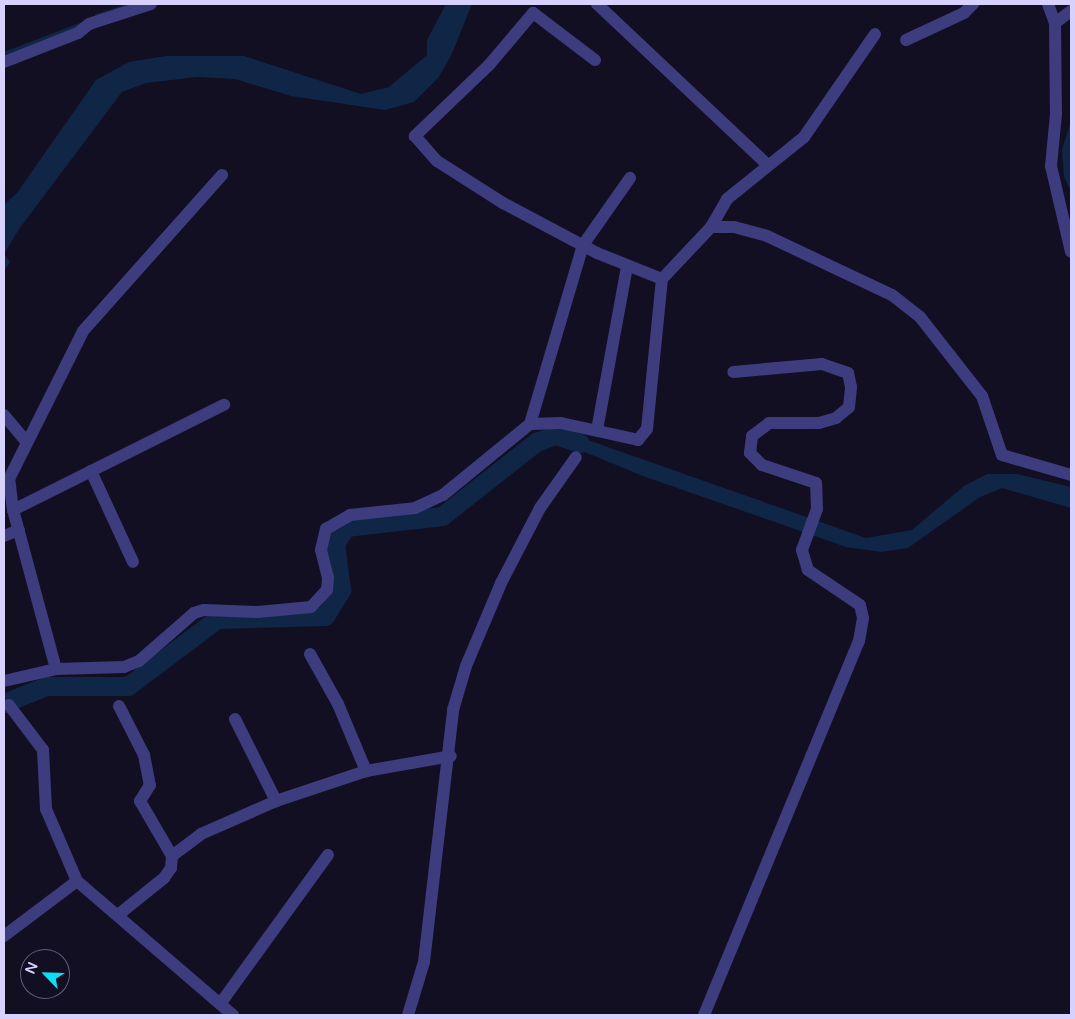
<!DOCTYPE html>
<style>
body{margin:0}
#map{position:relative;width:1075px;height:1019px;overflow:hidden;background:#120f23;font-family:"Varela Round",sans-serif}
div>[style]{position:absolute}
.water>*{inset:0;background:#102646}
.stream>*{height:3px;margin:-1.5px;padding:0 1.5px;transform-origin:1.5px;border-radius:1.5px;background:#102646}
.river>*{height:19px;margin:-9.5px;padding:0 9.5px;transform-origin:9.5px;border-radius:9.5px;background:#102646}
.minor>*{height:12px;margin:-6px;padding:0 6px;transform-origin:6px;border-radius:6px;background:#3d3c7f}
span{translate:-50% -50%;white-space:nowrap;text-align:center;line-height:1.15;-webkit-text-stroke:4px #120f23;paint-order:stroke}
.frame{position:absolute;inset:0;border:5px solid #d6d2fd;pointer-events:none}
.north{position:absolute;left:20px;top:949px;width:50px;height:50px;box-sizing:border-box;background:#120f23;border:1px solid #605d7a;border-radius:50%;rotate:294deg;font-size:14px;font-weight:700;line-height:20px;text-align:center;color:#d6d2fd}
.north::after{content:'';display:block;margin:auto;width:18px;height:22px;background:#0ae0f1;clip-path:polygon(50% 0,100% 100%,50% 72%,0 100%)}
</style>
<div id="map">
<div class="water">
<div style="clip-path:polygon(446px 4px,472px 4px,451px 56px,438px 78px,414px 102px,385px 110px,291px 96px,235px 79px,197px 77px,146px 83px,122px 92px,19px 229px,4px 254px,10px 262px,4px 271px,4px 205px,17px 193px,96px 80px,129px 62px,166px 56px,244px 56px,361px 94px,389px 87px,427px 55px,427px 40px)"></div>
<div style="clip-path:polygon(1071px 121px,1071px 191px,1064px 177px,1062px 150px)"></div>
<div style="clip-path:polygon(565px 432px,866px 538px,912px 530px,964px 486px,987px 474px,1017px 474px,1071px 487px,1071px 508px,1002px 488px,980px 497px,908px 548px,881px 552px,846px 547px,643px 476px,563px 443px,555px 435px)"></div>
</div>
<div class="stream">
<div style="left:96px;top:15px;width:35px;rotate:-18deg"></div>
<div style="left:4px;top:53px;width:84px;rotate:-21deg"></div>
</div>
<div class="river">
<div style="left:4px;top:703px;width:45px;rotate:-22deg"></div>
<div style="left:46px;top:686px;width:82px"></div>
<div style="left:128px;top:686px;width:111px;rotate:-37deg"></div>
<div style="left:217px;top:619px;width:108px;rotate:-1.6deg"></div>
<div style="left:325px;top:616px;width:31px;rotate:-58deg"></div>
<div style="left:341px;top:590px;width:47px;rotate:-97.3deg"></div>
<div style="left:335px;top:543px;width:19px;rotate:-55deg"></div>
<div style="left:346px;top:527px;width:97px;rotate:-6.5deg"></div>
<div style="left:442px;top:516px;width:120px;rotate:-38.2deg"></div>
<div style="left:536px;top:442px;width:20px;rotate:-20deg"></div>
<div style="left:555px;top:435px;width:26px;rotate:18deg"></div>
</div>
<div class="minor">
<div style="left:597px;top:4px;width:233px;rotate:43.3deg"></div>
<div style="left:1048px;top:4px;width:20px;rotate:70deg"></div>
<div style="left:1055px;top:23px;width:91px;rotate:89.4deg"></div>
<div style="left:1056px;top:114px;width:52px;rotate:95.5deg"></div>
<div style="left:1051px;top:166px;width:88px;rotate:76.9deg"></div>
<div style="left:1055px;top:23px;width:20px;rotate:-37deg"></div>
<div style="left:906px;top:40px;width:64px;rotate:-25deg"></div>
<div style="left:964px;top:13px;width:13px;rotate:-45deg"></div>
<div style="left:595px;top:60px;width:78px;rotate:-142.8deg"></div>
<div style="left:533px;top:13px;width:68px;rotate:130.2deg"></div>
<div style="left:489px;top:65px;width:103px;rotate:136.2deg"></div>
<div style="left:415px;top:136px;width:33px;rotate:49deg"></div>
<div style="left:437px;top:161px;width:78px;rotate:32.5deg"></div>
<div style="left:503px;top:203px;width:106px;rotate:28deg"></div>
<div style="left:597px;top:253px;width:70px;rotate:21.8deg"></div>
<div style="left:4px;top:62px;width:79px;rotate:-21.4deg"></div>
<div style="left:78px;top:33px;width:14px;rotate:-39deg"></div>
<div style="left:89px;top:24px;width:65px;rotate:-17.9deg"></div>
<div style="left:711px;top:227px;width:23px"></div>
<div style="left:734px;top:227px;width:34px;rotate:15deg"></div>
<div style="left:767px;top:236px;width:138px;rotate:25.3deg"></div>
<div style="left:892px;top:295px;width:36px;rotate:38deg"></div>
<div style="left:920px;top:317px;width:100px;rotate:51.9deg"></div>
<div style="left:982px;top:396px;width:62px;rotate:71.3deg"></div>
<div style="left:1002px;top:455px;width:72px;rotate:16.2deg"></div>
<div style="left:4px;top:415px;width:35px;rotate:50deg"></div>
<div style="left:530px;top:424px;width:187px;rotate:-73.5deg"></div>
<div style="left:583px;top:245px;width:82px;rotate:-55deg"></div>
<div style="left:597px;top:430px;width:167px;rotate:-79.6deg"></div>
<div style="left:91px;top:471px;width:100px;rotate:65.2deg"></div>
<div style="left:13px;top:510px;width:236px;rotate:-26.5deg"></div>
<div style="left:4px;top:536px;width:16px;rotate:-22deg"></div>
<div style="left:310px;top:654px;width:57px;rotate:60.8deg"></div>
<div style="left:338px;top:704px;width:73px;rotate:67.3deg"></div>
<div style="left:56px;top:669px;width:165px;rotate:-105.1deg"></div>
<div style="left:13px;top:510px;width:31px;rotate:-97deg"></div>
<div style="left:9px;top:479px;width:165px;rotate:-63.4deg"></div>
<div style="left:83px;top:331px;width:209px;rotate:-48.3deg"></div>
<div style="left:4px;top:681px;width:53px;rotate:-13deg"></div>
<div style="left:56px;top:669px;width:68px;rotate:-1.7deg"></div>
<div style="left:124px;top:667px;width:16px;rotate:-22deg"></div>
<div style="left:139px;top:661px;width:73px;rotate:-41.1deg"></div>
<div style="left:194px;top:613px;width:10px;rotate:-17deg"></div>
<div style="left:204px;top:610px;width:54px;rotate:2.1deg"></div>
<div style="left:258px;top:612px;width:53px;rotate:-5.4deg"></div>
<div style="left:311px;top:607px;width:23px;rotate:-47deg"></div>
<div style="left:327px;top:590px;width:12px;rotate:-85deg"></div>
<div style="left:328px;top:578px;width:29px;rotate:-104deg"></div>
<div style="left:321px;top:550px;width:22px;rotate:-77deg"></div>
<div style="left:326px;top:529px;width:28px;rotate:-30deg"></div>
<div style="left:350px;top:515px;width:65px;rotate:-6.1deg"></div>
<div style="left:415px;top:508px;width:31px;rotate:-25deg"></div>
<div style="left:443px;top:495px;width:112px;rotate:-39.2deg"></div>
<div style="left:530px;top:424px;width:31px;rotate:-2deg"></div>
<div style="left:561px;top:423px;width:79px;rotate:12.4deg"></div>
<div style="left:638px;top:440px;width:14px;rotate:-51deg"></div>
<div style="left:647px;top:429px;width:151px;rotate:-84.3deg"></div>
<div style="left:662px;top:279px;width:71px;rotate:-46.7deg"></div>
<div style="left:711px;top:227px;width:32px;rotate:-60deg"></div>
<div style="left:727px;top:199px;width:99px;rotate:-38.8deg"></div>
<div style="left:804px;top:137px;width:125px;rotate:-55.4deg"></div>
<div style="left:9px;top:705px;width:56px;rotate:52.9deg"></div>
<div style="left:43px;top:750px;width:59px;rotate:87.1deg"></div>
<div style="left:46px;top:809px;width:78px;rotate:66.7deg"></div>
<div style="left:119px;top:706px;width:55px;rotate:63deg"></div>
<div style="left:144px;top:755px;width:31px;rotate:79deg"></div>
<div style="left:150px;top:785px;width:19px;rotate:122deg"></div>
<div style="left:140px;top:801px;width:64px;rotate:59.8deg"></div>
<div style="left:235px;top:719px;width:92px;rotate:63.4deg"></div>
<div style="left:118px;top:915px;width:59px;rotate:-38.8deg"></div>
<div style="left:164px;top:878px;width:12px;rotate:-55deg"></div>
<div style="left:171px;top:868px;width:12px;rotate:-85deg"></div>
<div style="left:172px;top:856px;width:36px;rotate:-37deg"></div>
<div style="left:201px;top:834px;width:82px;rotate:-23.7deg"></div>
<div style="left:276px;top:801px;width:95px;rotate:-18.4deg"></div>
<div style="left:366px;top:771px;width:86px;rotate:-10deg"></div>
<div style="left:4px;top:936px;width:91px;rotate:-37deg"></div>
<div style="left:77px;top:881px;width:206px;rotate:40.7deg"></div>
<div style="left:220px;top:1004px;width:184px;rotate:-54.1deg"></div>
<div style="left:408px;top:1015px;width:55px;rotate:-73.2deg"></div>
<div style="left:424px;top:962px;width:254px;rotate:-83.4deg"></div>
<div style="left:453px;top:710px;width:46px;rotate:-73.5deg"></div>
<div style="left:466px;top:666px;width:90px;rotate:-67.1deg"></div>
<div style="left:501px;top:583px;width:85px;rotate:-62.5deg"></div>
<div style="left:540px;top:508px;width:62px;rotate:-54.8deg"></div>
<div style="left:704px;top:1015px;width:405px;rotate:-67.5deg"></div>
<div style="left:859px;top:641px;width:23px;rotate:-80deg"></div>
<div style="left:863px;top:618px;width:13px;rotate:-103deg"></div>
<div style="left:860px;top:605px;width:63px;rotate:-146.1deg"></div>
<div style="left:808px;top:570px;width:21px;rotate:-107deg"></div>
<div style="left:802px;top:550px;width:44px;rotate:-69.9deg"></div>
<div style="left:817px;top:509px;width:26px;rotate:-92deg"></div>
<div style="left:816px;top:483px;width:57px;rotate:-161.6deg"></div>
<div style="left:762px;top:465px;width:17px;rotate:-135deg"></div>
<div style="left:750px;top:453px;width:17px;rotate:-83deg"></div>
<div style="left:752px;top:436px;width:21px;rotate:-37deg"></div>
<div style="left:769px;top:423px;width:50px"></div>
<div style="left:819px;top:423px;width:18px;rotate:-16deg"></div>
<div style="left:836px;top:418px;width:17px;rotate:-40deg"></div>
<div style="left:849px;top:407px;width:20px;rotate:-84deg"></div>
<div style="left:851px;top:387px;width:14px;rotate:-102deg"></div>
<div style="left:848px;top:373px;width:28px;rotate:-161deg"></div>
<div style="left:822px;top:364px;width:89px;rotate:174.9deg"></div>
</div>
<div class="frame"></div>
<div class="north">N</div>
</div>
